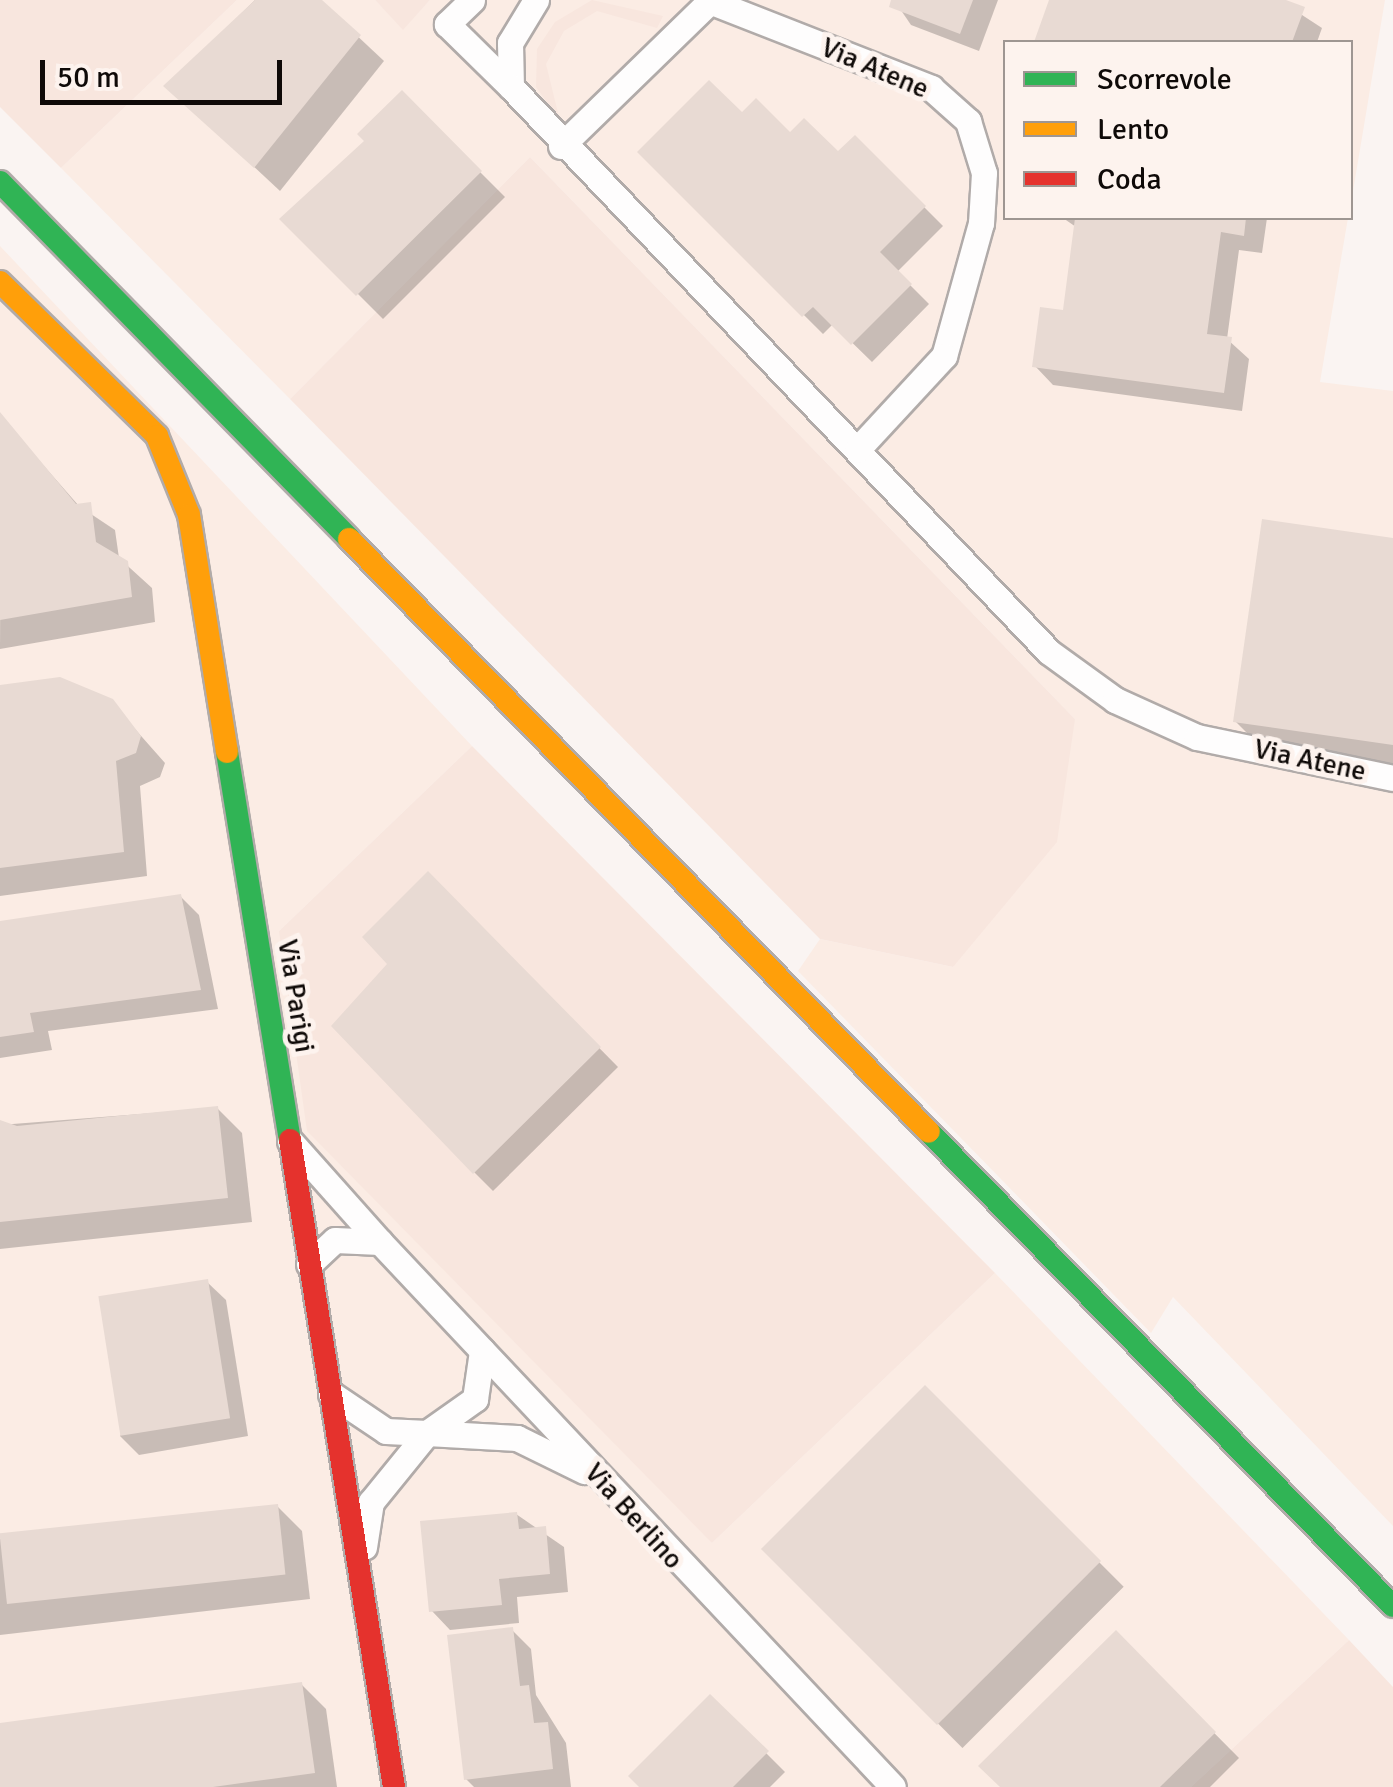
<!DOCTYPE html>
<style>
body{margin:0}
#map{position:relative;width:1393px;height:1787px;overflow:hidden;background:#faf4f2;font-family:Signika,sans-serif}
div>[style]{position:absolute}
.built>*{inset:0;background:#fbece4}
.green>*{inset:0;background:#f8e6de}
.shadow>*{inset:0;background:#0003;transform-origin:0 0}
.building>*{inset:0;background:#e8dad3;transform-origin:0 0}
.roads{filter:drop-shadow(2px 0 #b1aba9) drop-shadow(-2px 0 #b1aba9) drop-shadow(0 2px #b1aba9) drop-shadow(0 -2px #b1aba9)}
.street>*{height:25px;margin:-12.5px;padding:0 12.5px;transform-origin:12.5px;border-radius:12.5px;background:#fefdfd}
.fast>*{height:22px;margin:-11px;padding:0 11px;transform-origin:11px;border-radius:11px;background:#30b455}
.slow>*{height:22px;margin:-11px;padding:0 11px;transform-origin:11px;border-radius:11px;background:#ff9f0a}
.jam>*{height:22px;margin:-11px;padding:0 11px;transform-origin:11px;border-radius:11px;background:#e5322d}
span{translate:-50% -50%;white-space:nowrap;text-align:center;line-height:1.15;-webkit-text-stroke:10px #fdf3ee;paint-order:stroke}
.street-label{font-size:28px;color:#0f0a08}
.legend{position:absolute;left:1003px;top:40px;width:350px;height:180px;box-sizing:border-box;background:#fdf3ee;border:2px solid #9e9692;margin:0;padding:12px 18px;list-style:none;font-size:30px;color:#0f0a08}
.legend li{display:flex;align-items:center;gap:20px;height:50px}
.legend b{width:50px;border:2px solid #9e9692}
.scale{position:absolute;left:40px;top:60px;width:242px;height:45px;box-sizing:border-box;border:5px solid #0f0a08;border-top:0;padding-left:12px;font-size:30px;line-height:35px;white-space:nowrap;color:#0f0a08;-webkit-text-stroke:8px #fdf3ee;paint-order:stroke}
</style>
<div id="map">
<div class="built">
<div style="clip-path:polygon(237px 0,375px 0,403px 29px,430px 0,1385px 0,1351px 203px,1350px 42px,1006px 42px,1006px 218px,1348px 218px,1320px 382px,1393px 391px,1393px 1526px,1173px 1297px,1151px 1333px,798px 971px,820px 939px,953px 967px,1075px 719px,530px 157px,290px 399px,61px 168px)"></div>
<div style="clip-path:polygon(0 246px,472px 746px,279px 931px,712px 1543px,995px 1273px,1349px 1640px,1191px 1787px,0 1787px)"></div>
</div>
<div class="green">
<div style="clip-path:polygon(0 0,237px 0,61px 168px,0 107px)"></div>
<div style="clip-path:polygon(375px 0,430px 0,403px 30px)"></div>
<div style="clip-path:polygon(592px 0,663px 16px,657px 28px,597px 11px,564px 31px,546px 64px,560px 121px,536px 87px,537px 49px,555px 22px)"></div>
<div style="clip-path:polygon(530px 157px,1075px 719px,1057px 842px,953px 967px,820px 939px,290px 399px)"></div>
<div style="clip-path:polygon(472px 746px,995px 1273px,712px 1543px,307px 1131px,279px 931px)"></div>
<div style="clip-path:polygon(1349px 1640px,1393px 1687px,1393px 1787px,1191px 1787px)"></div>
</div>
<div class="shadow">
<div style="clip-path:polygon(255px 0,319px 0,384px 61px,280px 191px,167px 86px)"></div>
<div style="clip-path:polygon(894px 0,998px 0,979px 51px,911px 25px)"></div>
<div style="clip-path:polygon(1052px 0,1279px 0,1322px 28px,1317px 42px,1036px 42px)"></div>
<div style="clip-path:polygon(402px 94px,505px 197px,383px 319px,283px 219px,368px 141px)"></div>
<div style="clip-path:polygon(742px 116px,838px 155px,855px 138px,943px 226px,897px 272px,929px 304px,872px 362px,833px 324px,823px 334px,640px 152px)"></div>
<div style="clip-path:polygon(1063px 218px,1267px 218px,1262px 253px,1239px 250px,1227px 339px,1249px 359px,1242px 411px,1053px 385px,1035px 366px,1065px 313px,1076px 227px)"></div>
<div style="clip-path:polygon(1px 417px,79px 506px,115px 530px,119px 558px,152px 588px,155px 622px,0 649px)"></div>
<div style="clip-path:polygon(1393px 540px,1393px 765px,1260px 746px,1235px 721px)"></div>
<div style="clip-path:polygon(0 688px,127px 720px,165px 763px,160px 777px,140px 786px,147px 876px,0 896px)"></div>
<div style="clip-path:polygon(428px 874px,618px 1067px,493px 1191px,474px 1172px,391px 964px)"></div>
<div style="clip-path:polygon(180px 896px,199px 915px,218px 1009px,48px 1031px,52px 1050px,0 1058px,0 924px)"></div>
<div style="clip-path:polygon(217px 1108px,242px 1133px,252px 1222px,0 1249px,0 1125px)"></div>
<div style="clip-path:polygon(207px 1282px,226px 1300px,248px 1436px,139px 1455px,120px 1436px)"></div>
<div style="left:925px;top:1388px;width:281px;height:228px;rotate:45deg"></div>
<div style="clip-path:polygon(277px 1506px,302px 1531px,310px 1599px,0 1635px,0 1539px)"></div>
<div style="clip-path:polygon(516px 1514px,564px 1547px,568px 1592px,517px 1597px,519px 1623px,450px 1630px,432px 1611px)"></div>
<div style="clip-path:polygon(512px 1630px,531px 1649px,536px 1695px,566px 1743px,571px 1787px,474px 1787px,466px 1779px)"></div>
<div style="clip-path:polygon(1116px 1634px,1239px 1758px,1210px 1787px,1003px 1787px)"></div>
<div style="clip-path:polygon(301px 1684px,326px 1709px,337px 1787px,0 1787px,0 1725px)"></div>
<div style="clip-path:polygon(710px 1697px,785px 1772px,770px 1787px,643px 1787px)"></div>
</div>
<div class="building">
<div style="clip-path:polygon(255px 0,322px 0,361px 35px,254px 168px,163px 86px)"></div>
<div style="clip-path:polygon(891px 0,973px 0,960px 34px,889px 7px)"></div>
<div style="clip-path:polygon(1049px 0,1286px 0,1305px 7px,1292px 42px,1034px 42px)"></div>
<div style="clip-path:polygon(709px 80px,742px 112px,756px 98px,790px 132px,804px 118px,838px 151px,855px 135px,926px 206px,880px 252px,912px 284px,851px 345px,813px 307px,802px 317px,637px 152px)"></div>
<div style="clip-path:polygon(402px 90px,482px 171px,356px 296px,279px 219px,364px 141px,357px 134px)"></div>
<div style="clip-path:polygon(1075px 218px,1246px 218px,1244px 236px,1221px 232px,1207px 334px,1232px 337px,1224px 393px,1032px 367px,1040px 307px,1063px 310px)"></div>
<div style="clip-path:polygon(0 412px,76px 504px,91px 502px,96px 542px,128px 561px,132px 597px,0 620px)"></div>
<div style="clip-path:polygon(1262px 519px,1393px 538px,1393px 745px,1233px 722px)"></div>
<div style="clip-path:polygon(60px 677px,113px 699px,141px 736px,136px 753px,116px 761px,124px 852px,0 868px,0 685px)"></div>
<div style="clip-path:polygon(428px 871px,601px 1047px,473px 1174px,331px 1026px,387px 964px,362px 937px)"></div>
<div style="clip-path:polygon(181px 894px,201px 990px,30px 1013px,34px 1032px,0 1037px,0 921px)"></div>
<div style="clip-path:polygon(218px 1106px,228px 1198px,0 1222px,0 1120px,17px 1126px)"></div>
<div style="left:208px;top:1279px;width:141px;height:111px;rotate:81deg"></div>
<div style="left:925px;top:1385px;width:249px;height:232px;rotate:45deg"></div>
<div style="left:278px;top:1504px;width:71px;height:280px;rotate:84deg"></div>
<div style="clip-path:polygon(517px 1512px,519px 1529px,546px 1526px,550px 1574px,499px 1579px,502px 1605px,429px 1612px,420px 1521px)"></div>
<div style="clip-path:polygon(513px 1627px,520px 1686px,529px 1685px,534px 1723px,548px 1722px,553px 1769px,464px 1780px,447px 1635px)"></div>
<div style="clip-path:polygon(1116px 1630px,1216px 1732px,1160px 1787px,1000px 1787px,978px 1766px)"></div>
<div style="clip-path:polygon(302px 1682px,315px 1773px,213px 1787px,0 1787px,0 1723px)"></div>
<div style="clip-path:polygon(710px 1694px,769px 1751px,733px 1787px,639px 1787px,628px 1776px)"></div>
</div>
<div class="roads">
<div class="street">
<div style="left:472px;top:0;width:35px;rotate:136deg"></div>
<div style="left:447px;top:24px;width:90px;rotate:44.5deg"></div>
<div style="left:536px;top:0;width:50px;rotate:121.2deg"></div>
<div style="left:510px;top:43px;width:44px;rotate:88.7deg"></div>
<div style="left:511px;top:87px;width:780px;rotate:46.4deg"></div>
<div style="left:1049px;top:652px;width:82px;rotate:36deg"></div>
<div style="left:1115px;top:700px;width:90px;rotate:24.3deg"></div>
<div style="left:1197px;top:737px;width:200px;rotate:11.8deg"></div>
<div style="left:707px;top:0;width:241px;rotate:21.4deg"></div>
<div style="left:931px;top:88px;width:50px;rotate:41.7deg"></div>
<div style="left:968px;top:121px;width:54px;rotate:72.9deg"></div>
<div style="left:984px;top:173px;width:50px;rotate:93.4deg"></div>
<div style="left:981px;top:223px;width:138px;rotate:105.5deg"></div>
<div style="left:944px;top:356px;width:127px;rotate:132.8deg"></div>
<div style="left:561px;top:146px;width:208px;rotate:-44.2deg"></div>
<div style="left:290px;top:1141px;width:135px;rotate:48.3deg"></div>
<div style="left:309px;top:1264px;width:35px;rotate:-43deg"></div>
<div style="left:335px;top:1240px;width:45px;rotate:2.5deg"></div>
<div style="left:380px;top:1242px;width:748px;rotate:46.73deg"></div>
<div style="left:331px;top:1394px;width:66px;rotate:33.9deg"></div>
<div style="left:386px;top:1431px;width:41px;rotate:2.8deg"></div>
<div style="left:427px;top:1433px;width:59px;rotate:-35.3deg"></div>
<div style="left:475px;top:1399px;width:49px;rotate:-81.7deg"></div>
<div style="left:364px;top:1547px;width:46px;rotate:-81.2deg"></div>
<div style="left:371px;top:1502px;width:89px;rotate:-50.9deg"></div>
<div style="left:427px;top:1433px;width:90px;rotate:3.2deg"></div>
<div style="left:517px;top:1438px;width:75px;rotate:26.2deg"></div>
</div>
<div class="fast">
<div style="left:0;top:182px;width:499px;rotate:45.6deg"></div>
<div style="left:227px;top:752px;width:393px;rotate:80.8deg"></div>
<div style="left:929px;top:1132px;width:663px;rotate:45.61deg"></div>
</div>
<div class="slow">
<div style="left:0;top:282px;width:220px;rotate:44.4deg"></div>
<div style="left:157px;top:436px;width:85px;rotate:67.9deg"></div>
<div style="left:189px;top:515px;width:240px;rotate:80.9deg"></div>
<div style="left:349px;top:539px;width:829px;rotate:45.63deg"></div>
</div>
<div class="jam">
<div style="left:290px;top:1140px;width:655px;rotate:80.87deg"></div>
</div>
</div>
<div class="street-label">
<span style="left:875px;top:68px;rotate:23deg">Via Atene</span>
<span style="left:1310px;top:760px;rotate:12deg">Via Atene</span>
<span style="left:296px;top:996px;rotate:81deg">Via Parigi</span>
<span style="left:634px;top:1516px;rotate:48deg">Via Berlino</span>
</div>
<ul class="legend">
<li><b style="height:12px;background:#30b455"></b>Scorrevole</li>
<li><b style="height:12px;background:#ff9f0a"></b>Lento</li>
<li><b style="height:12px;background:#e5322d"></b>Coda</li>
</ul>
<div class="scale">50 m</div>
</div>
